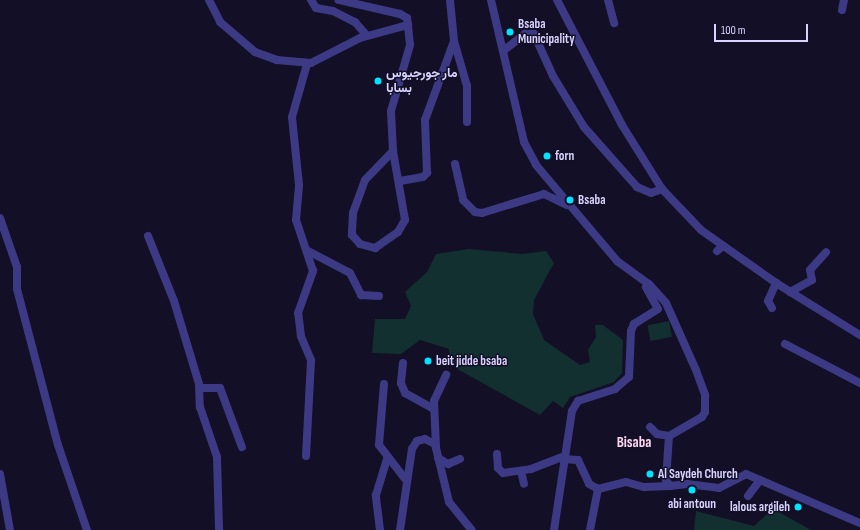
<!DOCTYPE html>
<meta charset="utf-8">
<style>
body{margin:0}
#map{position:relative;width:860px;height:530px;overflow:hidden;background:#130f26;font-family:"Sofia Sans Condensed",Vazirmatn,sans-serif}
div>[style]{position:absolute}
.green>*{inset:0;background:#12302f;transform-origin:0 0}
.minor>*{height:8px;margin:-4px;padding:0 4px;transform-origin:4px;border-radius:4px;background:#3d3a85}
.dots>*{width:11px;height:11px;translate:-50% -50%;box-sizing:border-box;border:2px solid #130f26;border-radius:50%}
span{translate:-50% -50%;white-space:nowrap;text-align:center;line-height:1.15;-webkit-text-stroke:3px #130f26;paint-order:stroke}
.poi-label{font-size:13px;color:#d9d4ff;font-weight:700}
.left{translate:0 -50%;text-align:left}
.right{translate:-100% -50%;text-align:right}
.quarter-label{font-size:15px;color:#ffd6f0;font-weight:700}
.scale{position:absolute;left:714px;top:24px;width:94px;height:18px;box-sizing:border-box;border:2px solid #d9d4ff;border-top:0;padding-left:5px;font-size:12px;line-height:14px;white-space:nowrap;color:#d9d4ff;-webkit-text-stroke:3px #130f26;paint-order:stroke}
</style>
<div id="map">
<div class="green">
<div style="clip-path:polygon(469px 249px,522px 254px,546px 251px,554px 263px,534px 300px,533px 314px,544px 340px,580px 365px,590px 362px,588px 350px,596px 337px,595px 325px,603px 325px,623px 340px,622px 373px,614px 382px,570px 397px,563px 408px,553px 401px,540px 415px,459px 370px,450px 361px,449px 349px,420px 340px,401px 354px,372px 353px,375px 319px,405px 319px,411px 306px,405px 292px,427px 272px,436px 254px)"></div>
<div style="left:669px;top:321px;width:16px;height:22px;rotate:79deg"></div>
<div style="clip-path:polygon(773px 509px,811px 530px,694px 530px,696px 511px,754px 526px)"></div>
</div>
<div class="minor">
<div style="left:209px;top:0;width:25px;rotate:63deg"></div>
<div style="left:220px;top:22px;width:46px;rotate:40.6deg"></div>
<div style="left:255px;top:52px;width:23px;rotate:20deg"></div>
<div style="left:277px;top:60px;width:34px;rotate:5deg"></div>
<div style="left:311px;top:63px;width:55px;rotate:-27deg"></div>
<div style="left:360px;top:38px;width:50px;rotate:-15.2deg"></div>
<div style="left:408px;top:25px;width:7px;rotate:-98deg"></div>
<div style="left:407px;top:18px;width:8px;rotate:-150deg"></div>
<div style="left:400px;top:14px;width:63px;rotate:-167.1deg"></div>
<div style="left:311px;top:0;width:9px;rotate:58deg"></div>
<div style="left:316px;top:8px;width:17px;rotate:10deg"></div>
<div style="left:333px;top:11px;width:25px;rotate:27deg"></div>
<div style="left:355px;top:22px;width:18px;rotate:49deg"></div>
<div style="left:450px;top:0;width:41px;rotate:84.4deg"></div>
<div style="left:454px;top:41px;width:47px;rotate:73.9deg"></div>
<div style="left:467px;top:86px;width:36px;rotate:90deg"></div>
<div style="left:491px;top:0;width:146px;rotate:76.9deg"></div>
<div style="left:524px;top:142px;width:26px;rotate:62deg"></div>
<div style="left:536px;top:165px;width:126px;rotate:49.8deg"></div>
<div style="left:617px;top:261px;width:39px;rotate:36deg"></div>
<div style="left:649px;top:284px;width:25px;rotate:48deg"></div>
<div style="left:666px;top:303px;width:73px;rotate:65.9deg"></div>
<div style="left:696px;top:370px;width:27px;rotate:70deg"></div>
<div style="left:705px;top:395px;width:17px;rotate:90deg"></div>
<div style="left:705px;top:412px;width:6px;rotate:121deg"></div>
<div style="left:702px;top:417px;width:38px;rotate:150deg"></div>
<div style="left:669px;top:436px;width:44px;rotate:93.9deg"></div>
<div style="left:666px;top:480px;width:7px;rotate:56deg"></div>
<div style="left:670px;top:486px;width:17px;rotate:-7deg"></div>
<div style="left:687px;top:484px;width:32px;rotate:7deg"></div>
<div style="left:719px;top:488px;width:30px;rotate:-27deg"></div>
<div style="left:746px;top:474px;width:124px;rotate:23.3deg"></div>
<div style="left:557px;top:0;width:141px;rotate:62.5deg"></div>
<div style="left:622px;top:125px;width:75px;rotate:58deg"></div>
<div style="left:662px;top:189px;width:57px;rotate:46.4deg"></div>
<div style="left:701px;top:230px;width:92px;rotate:35.2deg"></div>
<div style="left:776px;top:283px;width:99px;rotate:31.8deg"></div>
<div style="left:608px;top:0;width:24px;rotate:75deg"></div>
<div style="left:842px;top:10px;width:10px;rotate:-79deg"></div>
<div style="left:503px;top:51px;width:28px;rotate:-38deg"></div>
<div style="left:525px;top:34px;width:9px"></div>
<div style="left:534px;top:34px;width:46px;rotate:65.7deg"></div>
<div style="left:553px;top:76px;width:60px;rotate:58.7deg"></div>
<div style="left:584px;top:127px;width:80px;rotate:48.5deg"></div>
<div style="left:637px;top:187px;width:15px;rotate:23deg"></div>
<div style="left:651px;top:193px;width:12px;rotate:-20deg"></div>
<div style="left:393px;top:151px;width:40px;rotate:134deg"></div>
<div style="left:365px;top:180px;width:35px;rotate:110deg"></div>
<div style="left:353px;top:213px;width:22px;rotate:93deg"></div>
<div style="left:352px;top:235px;width:12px;rotate:48deg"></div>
<div style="left:360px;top:244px;width:16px;rotate:15deg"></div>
<div style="left:375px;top:248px;width:28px;rotate:-35deg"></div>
<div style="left:398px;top:232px;width:14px;rotate:-60deg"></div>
<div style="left:405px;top:220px;width:70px;rotate:-99.9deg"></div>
<div style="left:393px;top:151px;width:40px;rotate:-92.9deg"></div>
<div style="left:391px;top:111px;width:69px;rotate:-73.9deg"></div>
<div style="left:410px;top:45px;width:20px;rotate:-96deg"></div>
<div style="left:455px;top:164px;width:37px;rotate:77deg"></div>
<div style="left:463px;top:200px;width:17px;rotate:45deg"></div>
<div style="left:475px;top:212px;width:7px;rotate:8deg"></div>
<div style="left:482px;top:213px;width:65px;rotate:-17deg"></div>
<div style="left:544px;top:194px;width:25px;rotate:26deg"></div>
<div style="left:400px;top:181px;width:23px;rotate:-10deg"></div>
<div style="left:423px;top:177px;width:6px;rotate:-45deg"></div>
<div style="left:427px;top:173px;width:53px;rotate:-92.2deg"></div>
<div style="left:425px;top:120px;width:84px;rotate:-69.8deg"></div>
<div style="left:0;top:218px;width:52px;rotate:70.9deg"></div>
<div style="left:17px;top:267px;width:22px;rotate:90deg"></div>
<div style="left:17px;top:289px;width:161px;rotate:75.3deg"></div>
<div style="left:58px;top:445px;width:90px;rotate:71.2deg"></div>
<div style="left:148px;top:236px;width:70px;rotate:68.2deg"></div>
<div style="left:174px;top:301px;width:87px;rotate:73.2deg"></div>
<div style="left:199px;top:384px;width:23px;rotate:88deg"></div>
<div style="left:200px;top:407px;width:53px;rotate:71.2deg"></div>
<div style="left:217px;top:457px;width:73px;rotate:88.4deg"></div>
<div style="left:308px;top:251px;width:47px;rotate:27.6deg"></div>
<div style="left:350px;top:273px;width:25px;rotate:63deg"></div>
<div style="left:361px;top:295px;width:18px;rotate:3deg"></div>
<div style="left:717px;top:251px;width:8px;rotate:-40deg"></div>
<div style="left:790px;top:292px;width:25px;rotate:-29deg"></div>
<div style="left:812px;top:280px;width:10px;rotate:-101deg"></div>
<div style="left:810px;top:270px;width:24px;rotate:-48deg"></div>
<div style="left:772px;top:308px;width:8px;rotate:-120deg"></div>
<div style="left:768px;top:301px;width:20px;rotate:-66deg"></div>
<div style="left:785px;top:344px;width:85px;rotate:27.5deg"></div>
<div style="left:403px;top:363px;width:20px;rotate:96deg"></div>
<div style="left:401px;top:383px;width:11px;rotate:68deg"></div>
<div style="left:405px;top:393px;width:33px;rotate:29deg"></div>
<div style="left:384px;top:384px;width:61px;rotate:94.7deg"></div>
<div style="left:379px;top:445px;width:44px;rotate:52.4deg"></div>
<div style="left:200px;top:388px;width:20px"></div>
<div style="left:220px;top:388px;width:63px;rotate:69.6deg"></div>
<div style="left:650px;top:427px;width:10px;rotate:45deg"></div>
<div style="left:657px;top:434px;width:12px;rotate:9deg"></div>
<div style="left:436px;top:447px;width:46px;rotate:-92.5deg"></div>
<div style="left:434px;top:401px;width:29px;rotate:-65deg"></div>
<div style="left:497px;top:454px;width:14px;rotate:86deg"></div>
<div style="left:498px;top:468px;width:7px;rotate:45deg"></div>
<div style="left:503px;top:473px;width:28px;rotate:-8deg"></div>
<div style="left:531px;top:469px;width:34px;rotate:-21deg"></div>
<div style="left:306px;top:456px;width:96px;rotate:-87deg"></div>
<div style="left:311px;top:360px;width:26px;rotate:-113deg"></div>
<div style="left:301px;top:336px;width:23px;rotate:-97deg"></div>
<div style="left:298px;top:313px;width:45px;rotate:-70.3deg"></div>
<div style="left:313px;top:271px;width:54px;rotate:-108.4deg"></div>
<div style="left:296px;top:220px;width:35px;rotate:-85deg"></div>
<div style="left:299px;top:185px;width:68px;rotate:-95.9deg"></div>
<div style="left:292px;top:117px;width:55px;rotate:-74.2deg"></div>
<div style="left:438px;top:458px;width:12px;rotate:31deg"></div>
<div style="left:448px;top:464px;width:13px;rotate:-23deg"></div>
<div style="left:563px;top:459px;width:15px;rotate:4deg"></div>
<div style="left:578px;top:460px;width:26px;rotate:65deg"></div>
<div style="left:589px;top:484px;width:10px;rotate:29deg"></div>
<div style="left:598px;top:489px;width:29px;rotate:-14deg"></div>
<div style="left:626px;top:482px;width:19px;rotate:16deg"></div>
<div style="left:644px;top:487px;width:26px;rotate:-2deg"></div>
<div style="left:521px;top:471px;width:13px;rotate:77deg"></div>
<div style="left:0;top:474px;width:57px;rotate:79.9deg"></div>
<div style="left:748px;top:496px;width:20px;rotate:-53deg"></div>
<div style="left:380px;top:530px;width:35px;rotate:-97deg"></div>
<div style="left:376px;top:495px;width:38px;rotate:-73deg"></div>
<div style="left:400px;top:530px;width:82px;rotate:-81.6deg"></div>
<div style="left:412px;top:449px;width:9px;rotate:-58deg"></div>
<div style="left:417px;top:441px;width:8px;rotate:-14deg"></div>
<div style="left:425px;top:439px;width:11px;rotate:27deg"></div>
<div style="left:435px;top:444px;width:60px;rotate:76.4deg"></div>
<div style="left:449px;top:502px;width:36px;rotate:51deg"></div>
<div style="left:554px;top:530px;width:120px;rotate:-81.4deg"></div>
<div style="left:572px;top:411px;width:12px;rotate:-59deg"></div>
<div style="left:578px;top:401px;width:39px;rotate:-18deg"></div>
<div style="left:615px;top:389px;width:18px;rotate:-41deg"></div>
<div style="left:629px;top:377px;width:46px;rotate:-87.5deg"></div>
<div style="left:631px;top:331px;width:8px;rotate:-67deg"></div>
<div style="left:634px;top:324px;width:28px;rotate:-32deg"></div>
<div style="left:658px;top:309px;width:25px;rotate:-119deg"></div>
<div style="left:590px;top:530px;width:42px;rotate:-79deg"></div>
</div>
<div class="dots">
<div style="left:510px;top:32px;background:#00e5ff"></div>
<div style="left:378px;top:81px;background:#00e5ff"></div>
<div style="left:547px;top:156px;background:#00e5ff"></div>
<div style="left:570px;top:200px;background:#00e5ff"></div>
<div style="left:428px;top:361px;background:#00e5ff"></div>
<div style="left:650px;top:474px;background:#00e5ff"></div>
<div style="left:692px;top:490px;background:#00e5ff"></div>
<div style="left:798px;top:507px;background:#00e5ff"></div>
</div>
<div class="poi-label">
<span class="left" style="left:518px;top:32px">Bsaba<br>Municipality</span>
<span class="left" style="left:386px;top:81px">مار جورجيوس<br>بسابا</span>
<span class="left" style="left:555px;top:156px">forn</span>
<span class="left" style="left:578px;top:200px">Bsaba</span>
<span class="left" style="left:436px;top:361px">beit jidde bsaba</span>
<span class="left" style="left:658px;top:474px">Al Saydeh Church</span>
<span style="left:692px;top:504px">abi antoun</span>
<span class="right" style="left:790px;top:507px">lalous argileh</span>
</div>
<div class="quarter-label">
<span style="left:634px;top:443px">Bisaba</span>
</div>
<div class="scale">100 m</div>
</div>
